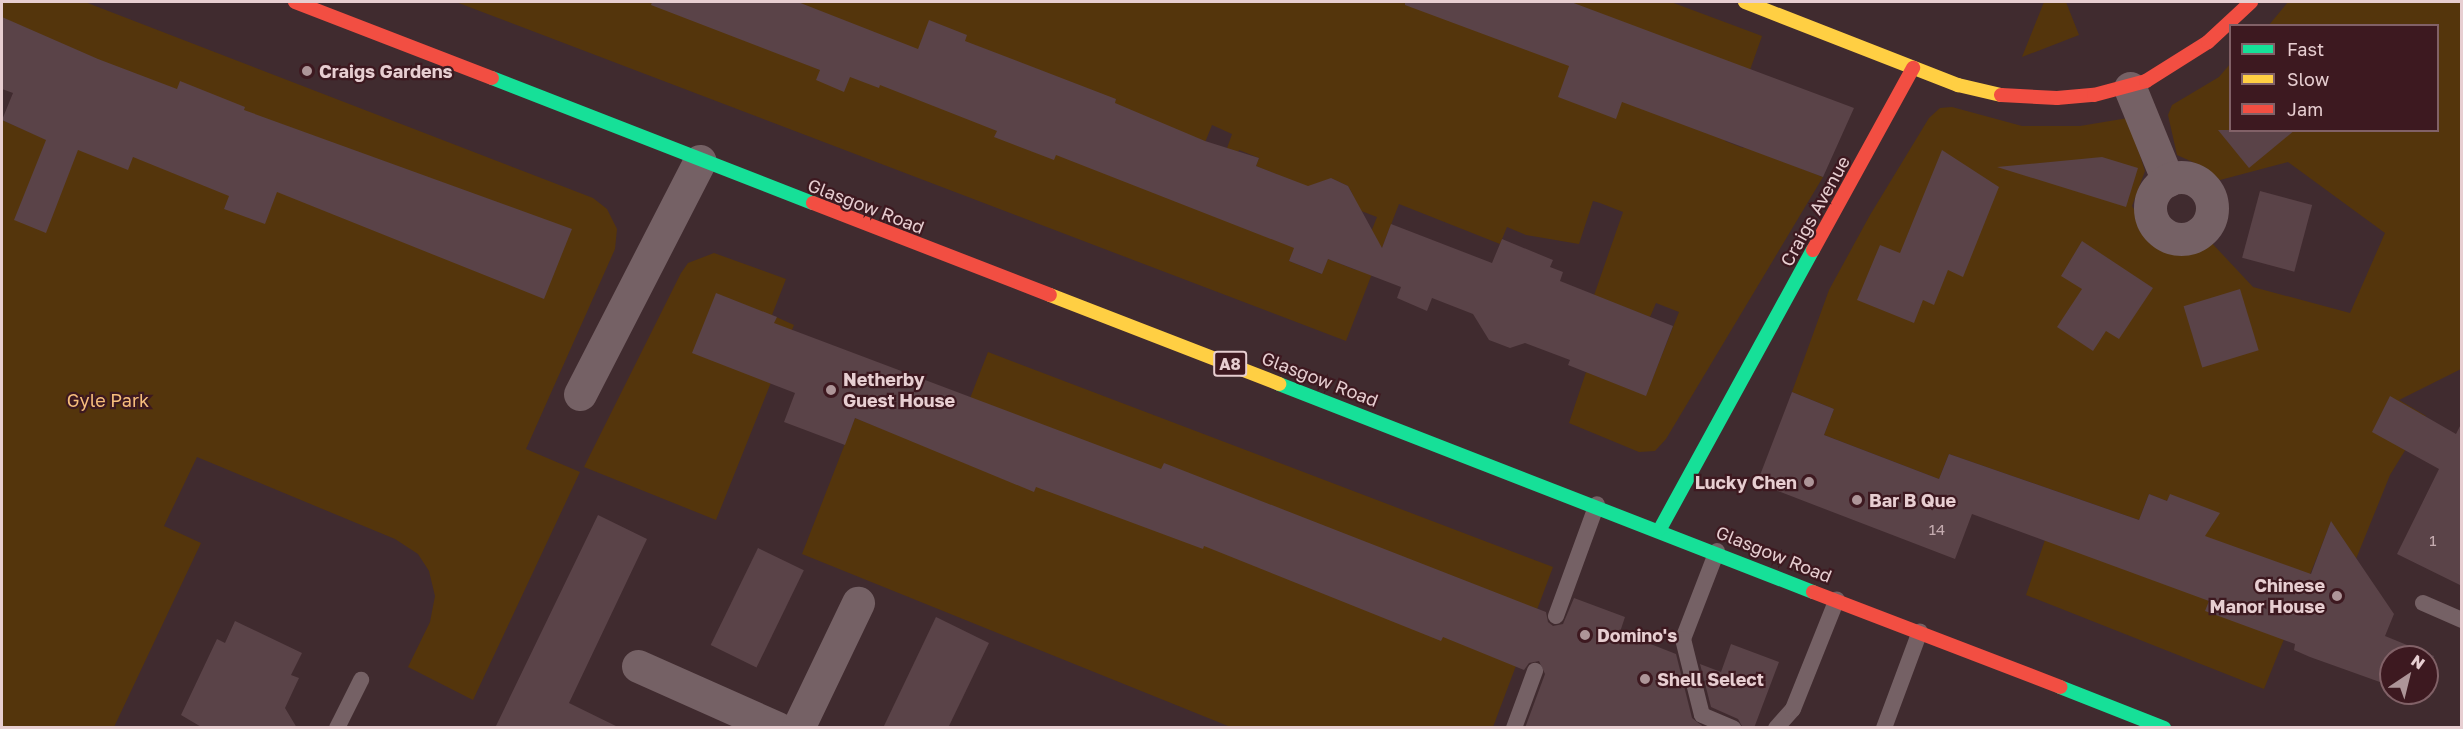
<!DOCTYPE html>
<style>
body{margin:0}
#map{position:relative;width:2463px;height:729px;overflow:hidden;background:#402b2f;font-family:"Golos Text",sans-serif}
div>[style]{position:absolute}
.green>*{inset:0;background:#54350c}
.building>*{inset:0;background:#5a4348;transform-origin:0 0}
.lane>*{height:16px;margin:-8px;padding:0 8px;transform-origin:8px;border-radius:8px;background:#756165}
.street>*{height:33px;margin:-16.5px;padding:0 16.5px;transform-origin:16.5px;border-radius:16.5px;background:#756165}
.street>.ring{margin:-16.5px;padding:0;box-sizing:content-box;background:none;border:33px solid #756165;border-radius:50%}
.fast>*{height:14px;margin:-7px;padding:0 7px;transform-origin:7px;border-radius:7px;background:#16e098}
.slow>*{height:14px;margin:-7px;padding:0 7px;transform-origin:7px;border-radius:7px;background:#ffcf43}
.jam>*{height:14px;margin:-7px;padding:0 7px;transform-origin:7px;border-radius:7px;background:#f24e42}
.dots>*{width:16px;height:16px;translate:-50% -50%;box-sizing:border-box;border:3px solid #3d1920;border-radius:50%}
span{translate:-50% -50%;white-space:nowrap;text-align:center;line-height:1.15;-webkit-text-stroke:4.5px #3d1920;paint-order:stroke}
.number-label{font-size:15px;color:#c4abaf}
.number-label span{-webkit-text-stroke-width:0}
.shield-label span{padding:2px 4px;background:#3d1920;border:2px solid;border-radius:4px;-webkit-text-stroke-width:0}
.shield-label{font-size:16px;color:#e7ced1;font-weight:700}
.poi-label{font-size:18px;color:#e7ced1;font-weight:700}
.left{translate:0 -50%;text-align:left}
.right{translate:-100% -50%;text-align:right}
.street-label{font-size:18px;color:#e7ced1}
.park-label{font-size:18px;color:#f7be7c}
.frame{position:absolute;inset:0;border:3px solid #e7ced1;pointer-events:none}
.legend{position:absolute;left:2229px;top:24px;width:210px;height:108px;box-sizing:border-box;background:#3d1920;border:2px solid #816167;margin:0;padding:8px 10px;list-style:none;font-size:18px;color:#e7ced1}
.legend li{display:flex;align-items:center;gap:12px;height:30px}
.legend b{width:30px;border:2px solid #816167}
.north{position:absolute;left:2379px;top:645px;width:60px;height:60px;box-sizing:border-box;background:#3d1920;border:2px solid #816167;border-radius:50%;rotate:35deg;font-size:16px;font-weight:700;line-height:24px;text-align:center;color:#e7ced1}
.north::after{content:'';display:block;margin:auto;width:21px;height:27px;background:#ad9598;clip-path:polygon(50% 0,100% 100%,50% 72%,0 100%)}
</style>
<div id="map">
<div class="green">
<div style="clip-path:polygon(2px 2px,85px 2px,593px 198px,607px 209px,617px 229px,615px 249px,526px 449px,580px 472px,473px 700px,408px 667px,430px 622px,435px 596px,429px 571px,418px 554px,395px 539px,197px 457px,164px 526px,201px 543px,114px 727px,2px 727px,2px 120px,36px 135px,72px 49px,2px 18px)"></div>
<div style="clip-path:polygon(evenodd,456px 2px,1671px 2px,1762px 36px,1725px 141px,1743px 148px,1748px 135px,1795px 166px,1823px 177px,1666px 439px,1655px 451px,1639px 452px,1569px 423px,1586px 372px,1646px 395px,1679px 312px,1656px 303px,1650px 317px,1611px 302px,1583px 327px,1623px 212px,1600px 203px,1593px 201px,1579px 244px,1526px 235px,1507px 227px,1500px 244px,1399px 204px,1346px 341px,456px 2px,1212px 125px,1232px 134px,1225px 154px,1236px 158px,1239px 150px,1259px 158px,1256px 166px,1278px 175px,1192px 207px,1204px 145px,1212px 125px,456px 2px,1331px 178px,1348px 186px,1353px 195px,1348px 206px,1377px 217px,1356px 270px,1328px 259px,1321px 274px,1289px 261px,1331px 178px)"></div>
<div style="clip-path:polygon(2044px 2px,2066px 2px,2079px 35px,2022px 57px)"></div>
<div style="clip-path:polygon(2288px 2px,2461px 2px,2461px 369px,2399px 400px,2426px 416px,2390px 475px,2356px 559px,2331px 522px,2264px 689px,2026px 595px,2045px 540px,2165px 584px,2170px 495px,2167px 501px,2149px 494px,2139px 520px,1949px 454px,1939px 479px,1824px 435px,1834px 409px,1792px 392px,1829px 290px,1870px 215px,1929px 118px,1940px 108px,1952px 107px,2022px 126px,2080px 126px,2128px 118px,2145px 171px,2132px 206px,2152px 239px,2164px 248px,2179px 251px,2191px 250px,2208px 239px,2253px 287px,2350px 313px,2385px 233px,2288px 162px,2220px 180px,2206px 168px,2177px 155px,2168px 115px,2172px 105px,2219px 77px,2230px 64px,2230px 130px,2438px 130px,2438px 26px,2269px 25px)"></div>
<div style="clip-path:polygon(714px 253px,786px 279px,772px 315px,794px 325px,716px 520px,584px 467px,681px 273px,688px 263px)"></div>
<div style="clip-path:polygon(988px 352px,1553px 567px,1493px 727px,1233px 728px,802px 554px,855px 418px,948px 455px)"></div>
</div>
<div class="building">
<div style="clip-path:polygon(652px 2px,798px 2px,918px 49px,929px 20px,967px 35px,965px 41px,1116px 99px,1115px 103px,1205px 141px,1259px 158px,1256px 166px,1308px 186px,1331px 178px,1348px 186px,1382px 248px,1391px 224px,1492px 263px,1502px 239px,1553px 260px,1550px 267px,1563px 272px,1560px 281px,1673px 326px,1646px 396px,1568px 365px,1570px 360px,1525px 343px,1510px 348px,1489px 340px,1473px 314px,1432px 298px,1427px 311px,1397px 298px,1401px 287px,1328px 259px,1322px 274px,1289px 261px,1294px 248px,1056px 155px,1054px 160px,994px 137px,997px 131px,880px 85px,879px 88px,850px 77px,844px 92px,816px 80px,820px 70px,651px 5px)"></div>
<div style="clip-path:polygon(1405px 2px,1571px 2px,1854px 108px,1823px 177px,1622px 102px,1616px 119px,1558px 97px,1569px 66px,1405px 5px)"></div>
<div style="clip-path:polygon(2px 17px,98px 59px,177px 89px,180px 81px,245px 107px,244px 110px,572px 229px,544px 299px,277px 192px,265px 224px,224px 209px,229px 196px,133px 157px,128px 170px,78px 150px,46px 233px,14px 220px,46px 140px,2px 120px,13px 93px,2px 89px)"></div>
<div style="clip-path:polygon(2218px 130px,2295px 130px,2249px 168px)"></div>
<div style="clip-path:polygon(1942px 150px,1999px 187px,1963px 277px,1948px 270px,1934px 305px,1923px 300px,1914px 323px,1857px 300px,1880px 245px,1900px 253px)"></div>
<div style="clip-path:polygon(2102px 157px,2138px 168px,2126px 207px,1997px 167px)"></div>
<div style="left:2260px;top:191px;width:54px;height:69px;rotate:15deg"></div>
<div style="clip-path:polygon(2082px 241px,2153px 288px,2119px 339px,2106px 331px,2093px 351px,2057px 327px,2082px 289px,2061px 276px)"></div>
<div style="left:2240px;top:289px;width:64px;height:59px;rotate:73deg"></div>
<div style="clip-path:polygon(716px 293px,777px 317px,774px 323px,1161px 469px,1164px 463px,1546px 612px,1548px 622px,1553px 626px,1563px 624px,1574px 598px,1625px 617px,1620px 632px,1676px 654px,1692px 718px,1705px 728px,1525px 728px,1545px 674px,1539px 661px,1529px 663px,1524px 670px,1443px 637px,1441px 641px,1204px 546px,1203px 549px,1036px 487px,1034px 492px,855px 418px,845px 445px,784px 422px,795px 393px,692px 353px)"></div>
<div style="clip-path:polygon(1792px 392px,1834px 409px,1824px 435px,1939px 479px,1949px 454px,2139px 520px,2149px 494px,2167px 501px,2170px 494px,2220px 513px,2205px 536px,2311px 574px,2331px 521px,2394px 614px,2385px 636px,2434px 656px,2427px 676px,2427px 657px,2391px 657px,2391px 686px,2310px 657px,2294px 650px,2295px 644px,2205px 611px,2209px 601px,1972px 514px,1955px 559px,1757px 483px)"></div>
<div style="clip-path:polygon(2390px 396px,2456px 434px,2462px 422px,2462px 586px,2397px 554px,2439px 469px,2372px 432px)"></div>
<div style="clip-path:polygon(598px 515px,647px 539px,569px 703px,620px 728px,495px 728px)"></div>
<div style="left:758px;top:548px;width:51px;height:108px;rotate:26deg"></div>
<div style="clip-path:polygon(936px 617px,989px 643px,948px 728px,883px 728px)"></div>
<div style="clip-path:polygon(235px 621px,302px 653px,291px 675px,299px 678px,285px 708px,297px 728px,203px 728px,181px 715px,217px 639px,225px 643px)"></div>
<div style="clip-path:polygon(1731px 644px,1779px 662px,1754px 728px,1743px 728px,1738px 719px,1711px 707px,1700px 664px,1721px 672px)"></div>
</div>
<div class="lane">
<div style="left:1717px;top:551px;width:94px;rotate:111.1deg"></div>
<div style="left:1683px;top:639px;width:78px;rotate:76deg"></div>
<div style="left:1702px;top:715px;width:34px;rotate:23deg"></div>
<div style="left:2423px;top:603px;width:43px;rotate:23.6deg"></div>
<div style="left:1556px;top:616px;width:119px;rotate:-69.9deg"></div>
<div style="left:337px;top:728px;width:54px;rotate:-63.4deg"></div>
<div style="left:1514px;top:728px;width:61px;rotate:-69.8deg"></div>
<div style="left:1776px;top:728px;width:25px;rotate:-48deg"></div>
<div style="left:1793px;top:709px;width:118px;rotate:-68.2deg"></div>
<div style="left:1884px;top:728px;width:103px;rotate:-69.6deg"></div>
</div>
<div class="street">
<div style="left:2130px;top:88px;width:100px;rotate:67.8deg"></div>
<div class="ring" style="left:2150px;top:177px;width:29px;height:29px"></div>
<div style="left:580px;top:394px;width:262px;rotate:-62.8deg"></div>
<div style="left:638px;top:666px;width:152px;rotate:24deg"></div>
<div style="left:798px;top:728px;width:139px;rotate:-64.4deg"></div>
</div>
<div class="fast">
<div style="left:492px;top:78px;width:344px;rotate:21.3deg"></div>
<div style="left:1279px;top:384px;width:573px;rotate:21.28deg"></div>
<div style="left:1660px;top:529px;width:318px;rotate:-61.3deg"></div>
<div style="left:2060px;top:687px;width:112px;rotate:21.5deg"></div>
</div>
<div class="slow">
<div style="left:1745px;top:2px;width:229px;rotate:21.3deg"></div>
<div style="left:1958px;top:85px;width:44px;rotate:13.1deg"></div>
<div style="left:1050px;top:295px;width:246px;rotate:21.2deg"></div>
</div>
<div class="jam">
<div style="left:295px;top:2px;width:211px;rotate:21.1deg"></div>
<div style="left:2001px;top:95px;width:56px;rotate:3.1deg"></div>
<div style="left:2057px;top:98px;width:37px;rotate:-5deg"></div>
<div style="left:2094px;top:95px;width:54px;rotate:-15.1deg"></div>
<div style="left:2146px;top:81px;width:73px;rotate:-32.2deg"></div>
<div style="left:2208px;top:42px;width:59px;rotate:-42.9deg"></div>
<div style="left:813px;top:203px;width:254px;rotate:21.2deg"></div>
<div style="left:1813px;top:250px;width:208px;rotate:-61.2deg"></div>
<div style="left:1813px;top:592px;width:265px;rotate:21deg"></div>
</div>
<div class="dots">
<div style="left:307px;top:71px;background:#ad9598"></div>
<div style="left:831px;top:390px;background:#ad9598"></div>
<div style="left:1809px;top:482px;background:#ad9598"></div>
<div style="left:1857px;top:500px;background:#ad9598"></div>
<div style="left:2337px;top:596px;background:#ad9598"></div>
<div style="left:1585px;top:635px;background:#ad9598"></div>
<div style="left:1645px;top:679px;background:#ad9598"></div>
</div>
<div class="number-label">
<span style="left:1937px;top:530px">14</span>
<span style="left:2433px;top:541px">1</span>
</div>
<div class="shield-label">
<span style="left:1230px;top:364px">A8</span>
</div>
<div class="poi-label">
<span class="left" style="left:319px;top:71px">Craigs Gardens</span>
<span class="left" style="left:843px;top:390px">Netherby<br>Guest House</span>
<span class="right" style="left:1797px;top:482px">Lucky Chen</span>
<span class="left" style="left:1869px;top:500px">Bar B Que</span>
<span class="right" style="left:2325px;top:596px">Chinese<br>Manor House</span>
<span class="left" style="left:1597px;top:635px">Domino's</span>
<span class="left" style="left:1657px;top:679px">Shell Select</span>
</div>
<div class="street-label">
<span style="left:866px;top:206px;rotate:21deg">Glasgow Road</span>
<span style="left:1815px;top:211px;rotate:-61deg">Craigs Avenue</span>
<span style="left:1320px;top:379px;rotate:21deg">Glasgow Road</span>
<span style="left:1774px;top:554px;rotate:22deg">Glasgow Road</span>
</div>
<div class="park-label">
<span style="left:108px;top:400px">Gyle Park</span>
</div>
<div class="frame"></div>
<ul class="legend">
<li><b style="height:8px;background:#16e098"></b>Fast</li>
<li><b style="height:8px;background:#ffcf43"></b>Slow</li>
<li><b style="height:8px;background:#f24e42"></b>Jam</li>
</ul>
<div class="north">N</div>
</div>
